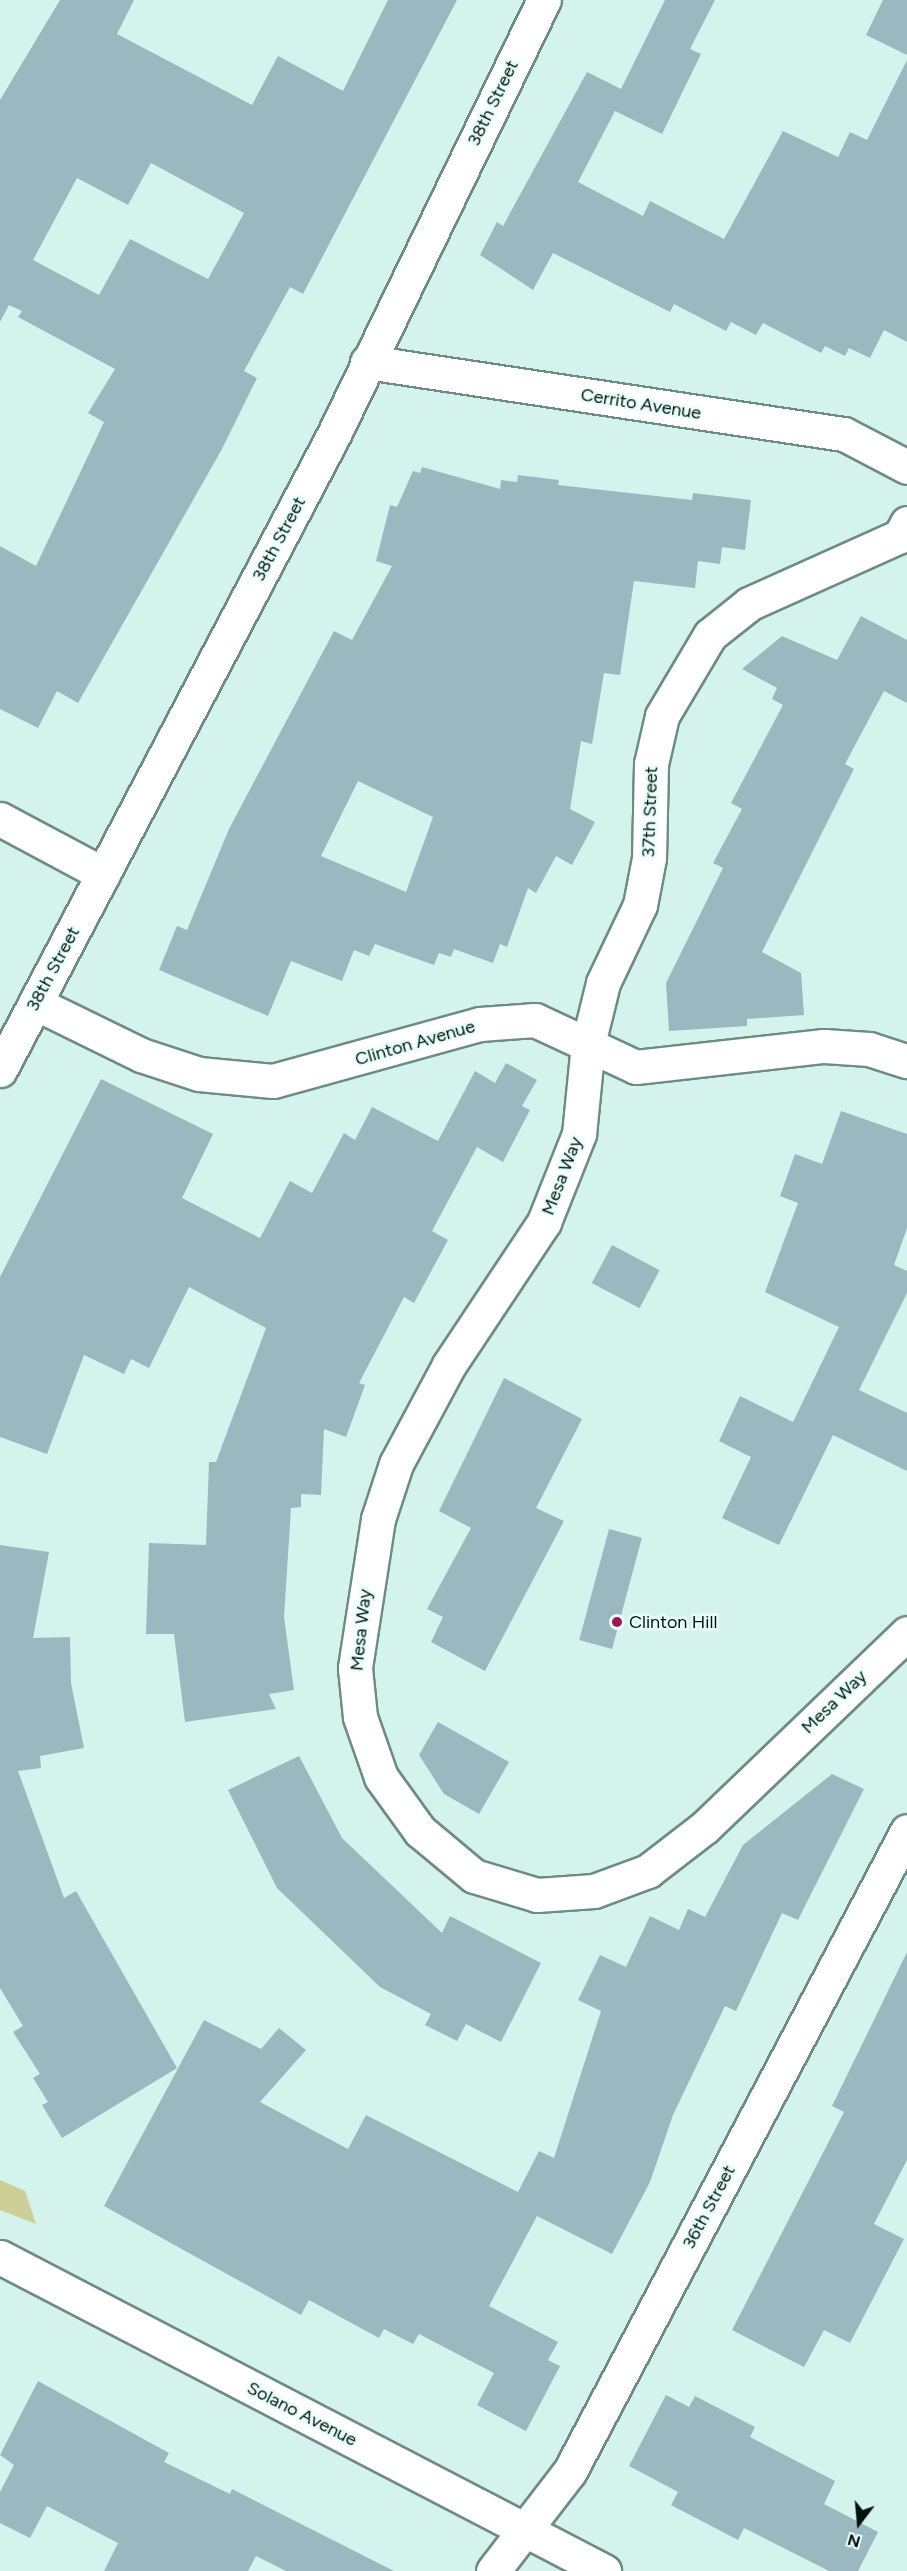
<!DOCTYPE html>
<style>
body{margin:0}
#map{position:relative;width:907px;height:2571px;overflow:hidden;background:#d4f3ec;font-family:Figtree,sans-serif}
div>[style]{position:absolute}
.green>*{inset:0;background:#cccf96}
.building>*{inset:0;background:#9bb8c0;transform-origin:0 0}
.roads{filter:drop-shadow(2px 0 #6e8b85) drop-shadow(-2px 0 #6e8b85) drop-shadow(0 2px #6e8b85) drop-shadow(0 -2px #6e8b85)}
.minor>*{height:33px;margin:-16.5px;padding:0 16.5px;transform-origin:16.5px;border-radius:16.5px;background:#fff}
.dots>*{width:16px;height:16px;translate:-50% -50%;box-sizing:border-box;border:3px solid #e6fff9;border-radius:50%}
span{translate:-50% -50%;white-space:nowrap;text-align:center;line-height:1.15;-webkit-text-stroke:5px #e6fff9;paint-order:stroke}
.street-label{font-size:18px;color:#071210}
.poi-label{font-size:18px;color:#071210}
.left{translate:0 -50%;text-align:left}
.north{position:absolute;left:829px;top:2493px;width:60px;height:60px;-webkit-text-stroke:4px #e6fff9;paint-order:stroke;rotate:196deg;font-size:16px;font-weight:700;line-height:24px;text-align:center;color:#071210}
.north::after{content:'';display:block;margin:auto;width:21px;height:27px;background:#071210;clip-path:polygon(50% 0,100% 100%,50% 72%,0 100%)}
</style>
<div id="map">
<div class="green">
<div style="clip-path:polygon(0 2180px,25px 2191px,36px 2224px,0 2210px)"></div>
</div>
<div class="building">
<div style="clip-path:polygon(evenodd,60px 0,134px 0,117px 34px,252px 105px,278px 56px,343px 91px,388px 0,457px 0,303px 294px,290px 287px,244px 371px,257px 378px,222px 449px,78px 703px,57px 691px,38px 728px,0 709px,0 546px,36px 566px,104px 422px,88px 413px,115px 369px,18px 317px,22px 311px,9px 305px,0 322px,0 100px,60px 0,151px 163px,244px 213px,208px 279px,130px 239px,99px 295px,33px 260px,77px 178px,128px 205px,151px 163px)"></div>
<div style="clip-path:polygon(665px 0,715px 0,690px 49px,701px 54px,662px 134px,615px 111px,578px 182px,643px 216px,650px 201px,724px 239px,783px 131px,838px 157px,850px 132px,867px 140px,907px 60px,907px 342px,884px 330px,870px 358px,849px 348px,845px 356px,825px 346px,821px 353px,763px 323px,756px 335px,731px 322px,726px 331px,674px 304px,670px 312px,553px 253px,533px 290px,480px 255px,497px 222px,503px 226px,587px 72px,621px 89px)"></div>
<div style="clip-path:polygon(883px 0,907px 0,907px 55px,866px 35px)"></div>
<div style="clip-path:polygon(evenodd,422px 467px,500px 489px,501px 480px,517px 482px,518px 475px,559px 480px,558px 485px,692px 500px,693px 493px,751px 500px,745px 550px,722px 547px,720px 564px,698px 561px,695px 588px,634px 581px,620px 675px,604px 673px,592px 744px,581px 741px,570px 809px,595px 822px,572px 865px,556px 856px,536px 893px,528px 888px,507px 947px,500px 944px,493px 963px,454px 949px,451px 957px,439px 953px,434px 965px,375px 944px,369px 956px,354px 950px,342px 981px,291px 961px,268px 1016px,159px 970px,177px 926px,187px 930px,229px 829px,334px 631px,352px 640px,392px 566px,376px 561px,390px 505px,397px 507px,413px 471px,420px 473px,422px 467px,358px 781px,433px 817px,406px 892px,321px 856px,358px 781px)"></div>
<div style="clip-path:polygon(861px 616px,907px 640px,907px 703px,884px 691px,845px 764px,854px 769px,762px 952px,801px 973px,804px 1015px,747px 1019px,747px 1026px,669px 1031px,666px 983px,723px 868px,713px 863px,742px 809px,731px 803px,783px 705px,772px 699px,777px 688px,742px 669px,782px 636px,837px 660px)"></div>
<div style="clip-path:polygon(506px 1063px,537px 1080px,522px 1106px,530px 1110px,503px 1162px,477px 1147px,432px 1231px,448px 1240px,414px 1303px,404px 1297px,359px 1383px,365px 1385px,346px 1437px,324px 1429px,321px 1495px,301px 1494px,301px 1507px,291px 1508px,284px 1617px,294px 1690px,269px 1694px,276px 1709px,185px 1722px,174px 1634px,146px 1634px,149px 1543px,206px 1545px,209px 1462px,216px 1462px,266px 1328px,189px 1287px,149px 1368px,131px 1359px,124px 1374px,84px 1355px,47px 1454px,0 1437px,0 1277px,101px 1079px,213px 1134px,182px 1198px,260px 1238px,290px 1181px,312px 1193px,344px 1133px,355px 1140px,372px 1107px,438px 1141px,475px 1071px,495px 1083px)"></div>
<div style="clip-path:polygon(841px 1111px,907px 1134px,907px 1228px,894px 1265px,907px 1271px,907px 1293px,859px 1390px,907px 1413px,907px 1471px,833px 1435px,779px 1545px,722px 1518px,751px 1457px,719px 1441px,740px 1396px,793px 1422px,839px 1327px,765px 1292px,798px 1203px,780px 1196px,795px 1154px,822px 1164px)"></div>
<div style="left:612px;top:1245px;width:54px;height:43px;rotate:28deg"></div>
<div style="clip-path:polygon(504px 1378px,582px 1419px,536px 1508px,564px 1521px,485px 1671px,431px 1642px,443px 1617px,427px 1609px,471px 1528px,439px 1511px)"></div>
<div style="left:609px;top:1529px;width:34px;height:115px;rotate:15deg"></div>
<div style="clip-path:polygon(0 1545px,49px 1552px,33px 1638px,70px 1637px,71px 1683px,84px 1748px,40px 1756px,41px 1768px,18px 1771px,64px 1898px,76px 1891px,177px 2068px,62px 2138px,42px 2105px,48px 2102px,33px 2078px,40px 2074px,13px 2032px,23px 2026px,0 1988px)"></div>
<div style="clip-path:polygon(438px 1722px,509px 1762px,479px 1814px,444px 1794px,419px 1755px)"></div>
<div style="clip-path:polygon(299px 1756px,342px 1838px,442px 1933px,450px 1916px,541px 1963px,501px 2042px,466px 2024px,457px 2041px,425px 2025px,431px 2014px,380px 1987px,277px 1888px,228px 1790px)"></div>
<div style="clip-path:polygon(832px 1774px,864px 1789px,798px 1920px,782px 1913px,736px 2011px,725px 2006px,673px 2115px,650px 2182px,612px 2254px,537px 2216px,489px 2306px,558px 2342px,548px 2360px,560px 2366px,526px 2431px,477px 2405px,494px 2373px,419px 2334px,413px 2344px,384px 2329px,379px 2338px,309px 2300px,301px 2315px,104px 2206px,204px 2020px,261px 2049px,279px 2028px,306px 2050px,260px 2102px,348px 2149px,366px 2115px,518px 2192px,539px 2151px,554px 2158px,601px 2011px,578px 2000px,600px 1955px,626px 1967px,650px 1916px,679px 1930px,688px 1909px,705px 1917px,743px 1845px)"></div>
<div style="clip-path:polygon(907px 1952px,907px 2160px,874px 2224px,904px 2239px,850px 2343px,824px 2330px,804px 2367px,732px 2330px,844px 2112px,832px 2106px)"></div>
<div style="clip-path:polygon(38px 2381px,169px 2453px,164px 2462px,230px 2494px,232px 2489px,394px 2571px,286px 2571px,256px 2556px,248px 2571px,104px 2571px,118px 2543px,47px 2506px,30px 2538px,0 2523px,0 2492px,14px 2465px,0 2455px)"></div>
<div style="clip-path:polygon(666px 2395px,689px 2407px,695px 2396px,755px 2427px,750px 2437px,835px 2481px,824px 2504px,878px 2532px,858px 2571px,829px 2571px,744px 2528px,738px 2540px,671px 2505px,678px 2492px,629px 2466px)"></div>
</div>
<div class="roads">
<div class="minor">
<div style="left:367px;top:362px;width:482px;rotate:8.6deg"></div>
<div style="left:844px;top:434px;width:71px;rotate:27.6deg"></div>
<div style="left:907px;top:523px;width:15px;rotate:118deg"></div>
<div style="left:900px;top:536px;width:166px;rotate:155.8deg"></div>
<div style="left:749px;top:604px;width:50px;rotate:141.5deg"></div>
<div style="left:710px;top:635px;width:94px;rotate:120.7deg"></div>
<div style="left:662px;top:716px;width:49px;rotate:102.9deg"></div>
<div style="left:651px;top:764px;width:94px;rotate:91.2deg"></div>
<div style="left:649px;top:858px;width:48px;rotate:100.8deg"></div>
<div style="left:640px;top:905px;width:86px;rotate:115.4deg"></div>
<div style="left:603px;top:983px;width:63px;rotate:103.8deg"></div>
<div style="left:588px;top:1044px;width:90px;rotate:95.7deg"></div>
<div style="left:579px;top:1134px;width:95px;rotate:111.7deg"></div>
<div style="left:544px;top:1222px;width:172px;rotate:123.6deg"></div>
<div style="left:449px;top:1365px;width:112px;rotate:118.2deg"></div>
<div style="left:396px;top:1464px;width:58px;rotate:108.1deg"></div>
<div style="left:378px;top:1519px;width:151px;rotate:98.8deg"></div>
<div style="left:355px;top:1668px;width:49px;rotate:84.2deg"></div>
<div style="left:360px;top:1717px;width:64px;rotate:70.7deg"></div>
<div style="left:381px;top:1777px;width:67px;rotate:54.2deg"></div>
<div style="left:420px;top:1831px;width:70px;rotate:39.8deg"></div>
<div style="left:474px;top:1876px;width:66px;rotate:16.8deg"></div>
<div style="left:537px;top:1895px;width:57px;rotate:-4deg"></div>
<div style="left:594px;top:1891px;width:58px;rotate:-20.3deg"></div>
<div style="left:648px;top:1871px;width:72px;rotate:-37.7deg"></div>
<div style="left:705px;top:1827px;width:280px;rotate:-43.8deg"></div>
<div style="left:0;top:819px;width:117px;rotate:28.1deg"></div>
<div style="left:35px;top:1003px;width:118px;rotate:26.1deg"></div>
<div style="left:141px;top:1055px;width:61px;rotate:18.1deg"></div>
<div style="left:199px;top:1074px;width:74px;rotate:5.4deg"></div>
<div style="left:273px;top:1081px;width:215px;rotate:-15.4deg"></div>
<div style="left:480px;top:1024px;width:55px;rotate:-4.2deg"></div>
<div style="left:535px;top:1020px;width:111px;rotate:25deg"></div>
<div style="left:636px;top:1067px;width:189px;rotate:-6.4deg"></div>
<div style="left:824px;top:1046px;width:45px;rotate:3.8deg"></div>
<div style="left:869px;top:1049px;width:40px;rotate:18deg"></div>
<div style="left:0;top:1070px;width:718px;rotate:-62.29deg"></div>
<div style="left:334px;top:434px;width:482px;rotate:-64.2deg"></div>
<div style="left:0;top:2257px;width:681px;rotate:27.47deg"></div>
<div style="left:493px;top:2571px;width:126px;rotate:-52.4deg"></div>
<div style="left:570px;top:2471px;width:723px;rotate:-62.23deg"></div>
</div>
</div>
<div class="dots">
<div style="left:617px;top:1622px;background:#a1155f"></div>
</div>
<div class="street-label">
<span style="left:493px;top:103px;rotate:-64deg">38th Street</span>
<span style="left:641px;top:404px;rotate:9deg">Cerrito Avenue</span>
<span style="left:279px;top:539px;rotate:-62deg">38th Street</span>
<span style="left:650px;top:812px;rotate:-88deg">37th Street</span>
<span style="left:53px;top:969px;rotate:-62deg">38th Street</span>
<span style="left:415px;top:1043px;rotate:-16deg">Clinton Avenue</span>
<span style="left:562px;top:1176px;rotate:-69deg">Mesa Way</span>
<span style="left:361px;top:1630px;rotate:-84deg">Mesa Way</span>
<span style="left:834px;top:1702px;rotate:-44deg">Mesa Way</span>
<span style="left:709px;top:2207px;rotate:-62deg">36th Street</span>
<span style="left:302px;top:2414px;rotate:27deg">Solano Avenue</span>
</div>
<div class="poi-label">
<span class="left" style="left:629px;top:1622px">Clinton Hill</span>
</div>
<div class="north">N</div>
</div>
